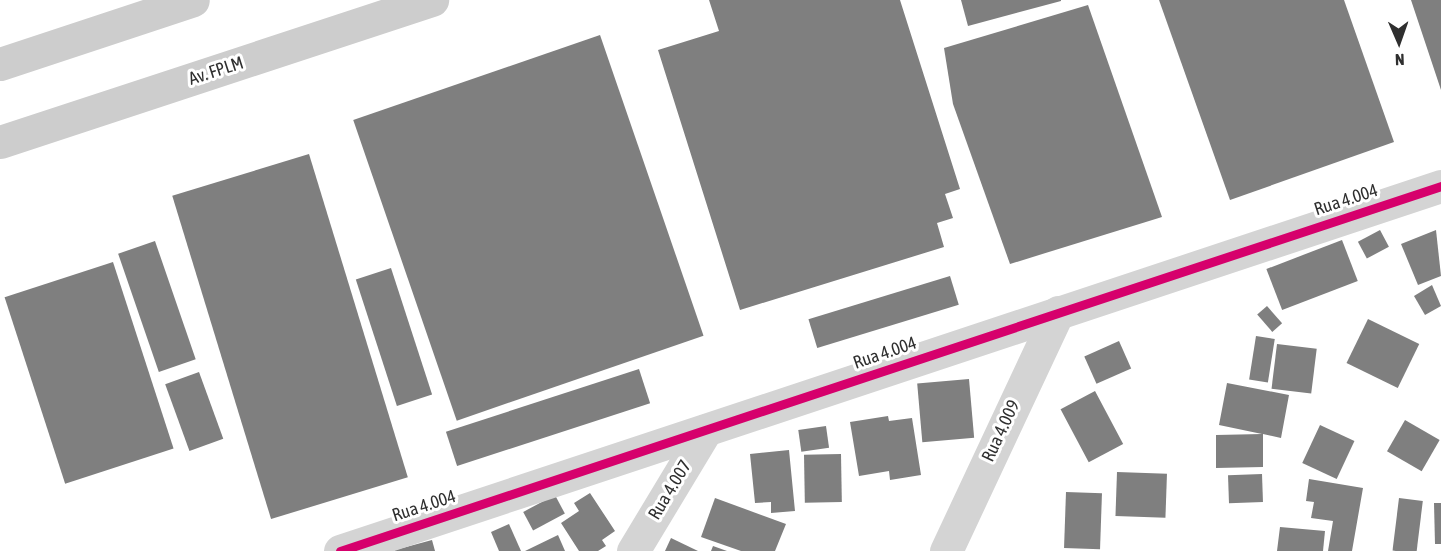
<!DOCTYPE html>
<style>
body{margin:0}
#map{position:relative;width:1441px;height:551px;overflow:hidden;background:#fff;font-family:"Asap Condensed",sans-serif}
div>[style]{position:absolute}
.building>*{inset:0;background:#7f7f7f;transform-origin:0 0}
.minor>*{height:33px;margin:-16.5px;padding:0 16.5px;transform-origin:16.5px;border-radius:16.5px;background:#d4d4d4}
.secondary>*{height:33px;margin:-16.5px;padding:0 16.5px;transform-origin:16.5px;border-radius:16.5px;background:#cdcdcd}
.cycleway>*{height:9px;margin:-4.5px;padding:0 4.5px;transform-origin:4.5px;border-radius:4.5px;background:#d6006c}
span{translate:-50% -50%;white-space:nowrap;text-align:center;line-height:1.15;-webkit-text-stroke:6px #fff;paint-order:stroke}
.street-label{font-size:18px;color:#2f2f2f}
.north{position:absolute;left:1369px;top:12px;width:60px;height:60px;-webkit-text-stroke:4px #fff;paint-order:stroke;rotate:178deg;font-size:16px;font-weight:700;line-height:24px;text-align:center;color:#2f2f2f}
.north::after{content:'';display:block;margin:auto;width:21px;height:27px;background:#2f2f2f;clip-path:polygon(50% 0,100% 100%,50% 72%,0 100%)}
</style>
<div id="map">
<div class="building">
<div style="clip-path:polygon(709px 0,900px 0,960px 189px,945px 194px,953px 218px,937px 223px,944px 247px,740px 310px,658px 50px,719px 31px)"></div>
<div style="clip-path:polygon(961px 0,1061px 0,1061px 1px,968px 26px)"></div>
<div style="clip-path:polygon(1159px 0,1344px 0,1394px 142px,1230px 200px)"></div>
<div style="clip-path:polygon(1411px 0,1441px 0,1441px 90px)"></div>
<div style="clip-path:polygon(1088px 5px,1162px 217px,1010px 264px,953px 104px,944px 48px)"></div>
<div style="left:600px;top:35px;width:318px;height:261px;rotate:71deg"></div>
<div style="left:309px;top:154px;width:338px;height:143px;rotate:73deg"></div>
<div style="left:1380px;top:230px;width:19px;height:25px;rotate:62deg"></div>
<div style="clip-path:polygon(1436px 230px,1441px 276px,1418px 285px,1401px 244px)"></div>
<div style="left:1342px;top:240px;width:44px;height:81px;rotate:69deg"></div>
<div style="left:155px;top:241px;width:125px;height:39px;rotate:71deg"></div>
<div style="left:113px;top:262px;width:196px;height:114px;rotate:72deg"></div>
<div style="left:391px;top:268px;width:133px;height:37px;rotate:72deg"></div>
<div style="left:950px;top:276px;width:30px;height:148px;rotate:73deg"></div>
<div style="clip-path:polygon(1432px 285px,1441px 306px,1425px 315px,1414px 296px)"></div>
<div style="left:1267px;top:306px;width:23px;height:13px;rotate:49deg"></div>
<div style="left:1368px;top:319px;width:57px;height:49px;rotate:26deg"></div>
<div style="left:1256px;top:336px;width:19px;height:44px;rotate:9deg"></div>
<div style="left:1119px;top:341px;width:30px;height:38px;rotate:66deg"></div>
<div style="left:1277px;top:344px;width:40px;height:45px;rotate:7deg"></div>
<div style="left:639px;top:369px;width:36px;height:203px;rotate:72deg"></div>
<div style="left:199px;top:372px;width:71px;height:36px;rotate:70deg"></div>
<div style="left:969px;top:379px;width:59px;height:52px;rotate:85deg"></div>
<div style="clip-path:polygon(1227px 383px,1289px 395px,1281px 438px,1263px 434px,1263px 467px,1216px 468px,1216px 435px,1262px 434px,1219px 425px)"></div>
<div style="left:1095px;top:391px;width:60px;height:39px;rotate:62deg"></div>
<div style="clip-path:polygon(888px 416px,889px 421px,912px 418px,921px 475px,890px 480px,889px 471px,859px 476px,850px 422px)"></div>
<div style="left:1405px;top:420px;width:40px;height:36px;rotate:30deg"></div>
<div style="left:1320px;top:425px;width:38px;height:42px;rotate:25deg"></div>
<div style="left:826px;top:426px;width:22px;height:28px;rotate:82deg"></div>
<div style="clip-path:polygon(789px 450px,795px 511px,771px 513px,771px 502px,755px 503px,750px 454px)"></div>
<div style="left:841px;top:454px;width:48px;height:37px;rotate:89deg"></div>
<div style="left:1117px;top:472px;width:50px;height:44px;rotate:2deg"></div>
<div style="left:1262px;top:474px;width:28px;height:34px;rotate:88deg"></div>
<div style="clip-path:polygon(1309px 479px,1363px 488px,1352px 551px,1328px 551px,1333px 521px,1311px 518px,1314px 502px,1306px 501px)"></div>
<div style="left:1066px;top:492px;width:36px;height:56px;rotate:2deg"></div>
<div style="clip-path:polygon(590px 493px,615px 531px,602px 540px,606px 546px,598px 551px,579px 551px,561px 523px,579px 511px,574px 503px)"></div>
<div style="left:555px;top:495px;width:21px;height:36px;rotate:62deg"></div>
<div style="clip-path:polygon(715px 498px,786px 524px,775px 551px,741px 551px,701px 537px)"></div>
<div style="left:1399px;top:498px;width:24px;height:53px;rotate:7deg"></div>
<div style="clip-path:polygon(1434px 503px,1441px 503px,1441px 544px,1435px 544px)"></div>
<div style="clip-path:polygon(509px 524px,521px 551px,499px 551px,491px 532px)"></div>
<div style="clip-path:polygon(1280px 527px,1325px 531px,1323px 551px,1277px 551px)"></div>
<div style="clip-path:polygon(558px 535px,565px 551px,525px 551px)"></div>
<div style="clip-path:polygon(671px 538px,698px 551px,665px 551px)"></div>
<div style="clip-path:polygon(432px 540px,435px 551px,395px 551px,395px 550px)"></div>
<div style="clip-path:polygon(713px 546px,727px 551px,711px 551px)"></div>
</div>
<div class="minor">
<div style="left:340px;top:551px;width:1160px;rotate:-18.34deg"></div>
<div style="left:633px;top:551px;width:141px;rotate:-58.9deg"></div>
<div style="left:946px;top:551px;width:264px;rotate:-64.9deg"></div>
</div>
<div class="secondary">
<div style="left:0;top:64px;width:203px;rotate:-18.3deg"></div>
<div style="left:0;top:142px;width:455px;rotate:-18.2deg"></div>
</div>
<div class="cycleway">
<div style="left:340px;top:551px;width:1160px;rotate:-18.34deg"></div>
</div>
<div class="street-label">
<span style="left:216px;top:71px;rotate:-18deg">Av. FPLM</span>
<span style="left:1346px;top:200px;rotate:-18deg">Rua 4.004</span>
<span style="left:885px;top:353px;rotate:-19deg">Rua 4.004</span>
<span style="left:1001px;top:431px;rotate:-65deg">Rua 4.009</span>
<span style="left:670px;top:490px;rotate:-59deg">Rua 4.007</span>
<span style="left:424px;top:506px;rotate:-18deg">Rua 4.004</span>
</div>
<div class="north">N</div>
</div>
